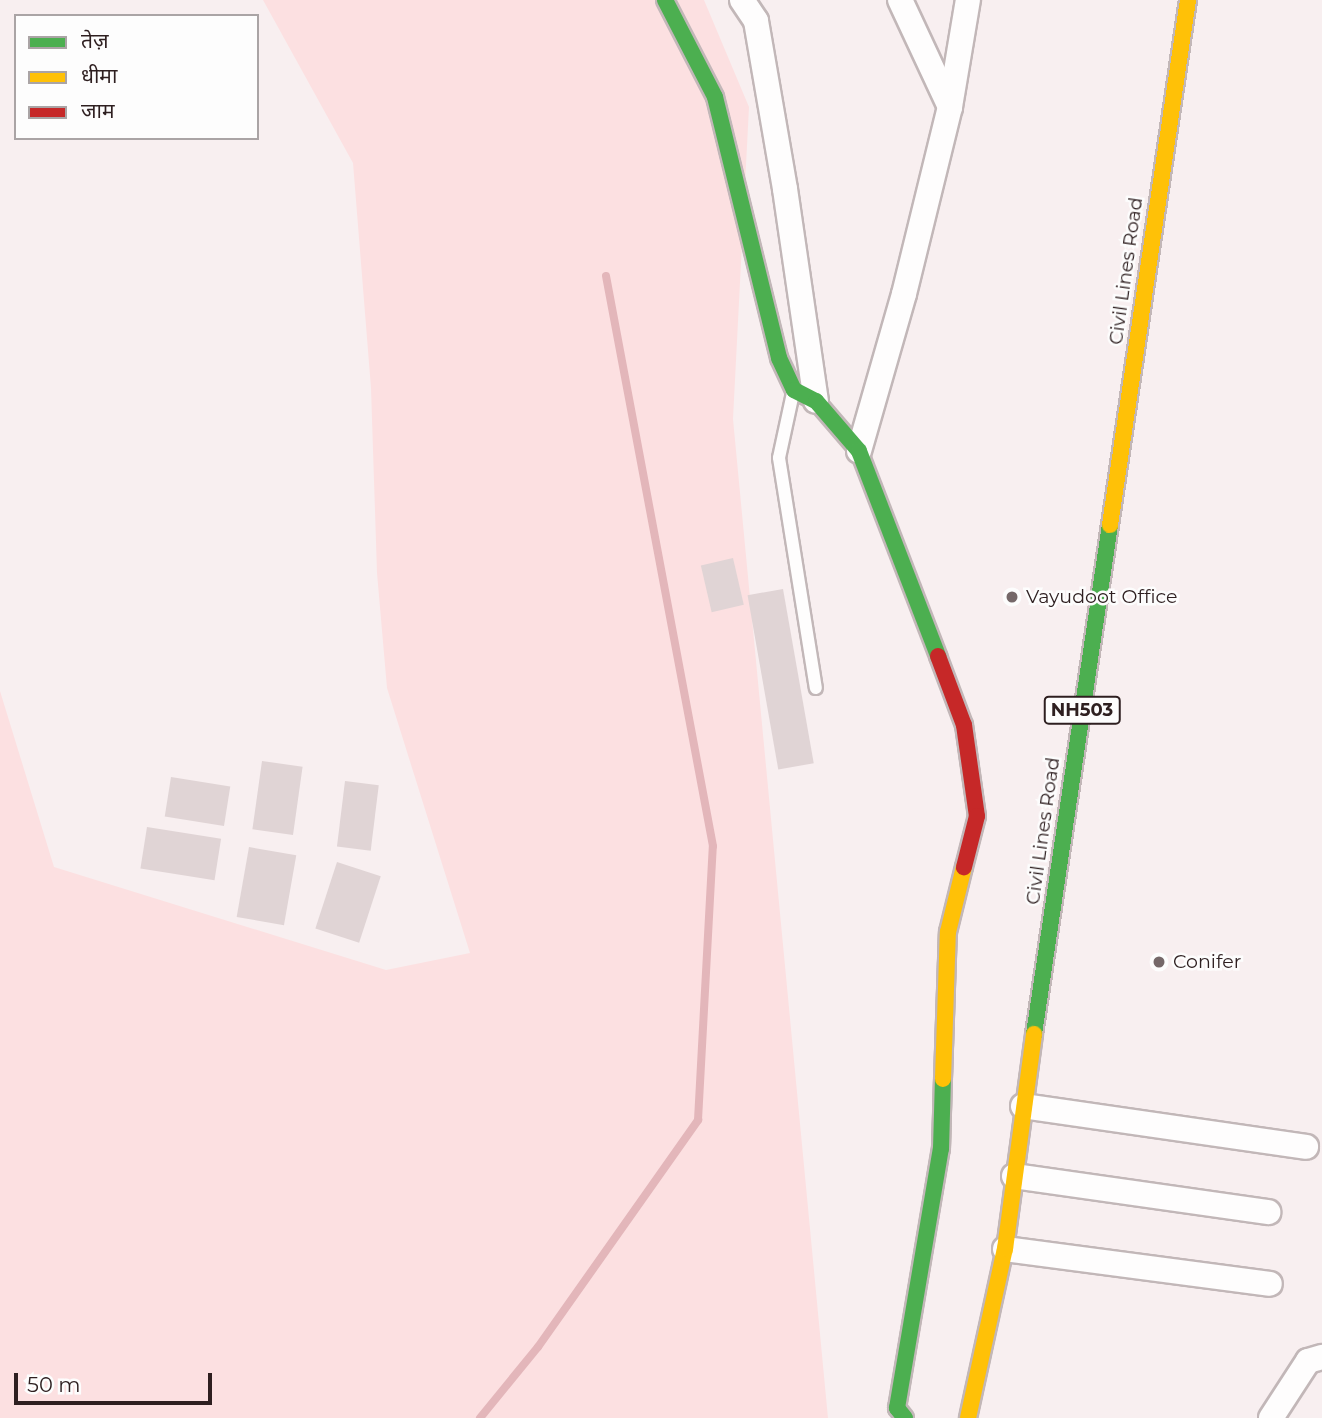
<!DOCTYPE html>
<meta charset="utf-8">
<style>
body{margin:0}
#map{position:relative;width:1322px;height:1418px;overflow:hidden;background:#f8eff0;font-family:Montserrat,"Noto Sans Devanagari",sans-serif}
div>[style]{position:absolute}
.green>*{inset:0;background:#fce0e1}
.stream>*{height:8px;margin:-4px;padding:0 4px;transform-origin:4px;border-radius:4px;background:#e3b6ba}
.building>*{inset:0;background:#e0d4d5;transform-origin:0 0}
.roads{filter:drop-shadow(2px 0 #c2b7b8) drop-shadow(-2px 0 #c2b7b8) drop-shadow(0 2px #c2b7b8) drop-shadow(0 -2px #c2b7b8)}
.lane>*{height:12px;margin:-6px;padding:0 6px;transform-origin:6px;border-radius:6px;background:#fefdfd}
.street>*{height:24px;margin:-12px;padding:0 12px;transform-origin:12px;border-radius:12px;background:#fefdfd}
.fast>*{height:16px;margin:-8px;padding:0 8px;transform-origin:8px;border-radius:8px;background:#4caf50}
.slow>*{height:16px;margin:-8px;padding:0 8px;transform-origin:8px;border-radius:8px;background:#ffc107}
.jam>*{height:16px;margin:-8px;padding:0 8px;transform-origin:8px;border-radius:8px;background:#c62828}
.dots>*{width:19px;height:19px;translate:-50% -50%;box-sizing:border-box;border:4px solid #fdfdfd;border-radius:50%}
span{translate:-50% -50%;white-space:nowrap;text-align:center;line-height:1.15;-webkit-text-stroke:5px #fdfdfd;paint-order:stroke}
.shield-label span{padding:2px 5px;background:#fdfdfd;border:2px solid;border-radius:5px;-webkit-text-stroke-width:0}
.shield-label{font-size:18px;color:#2e1f20;font-weight:700}
.street-label{font-size:19px;color:#2e1f20}
.poi-label{font-size:19px;color:#2e1f20}
.left{translate:0 -50%;text-align:left}
.legend{position:absolute;left:14px;top:14px;width:245px;height:126px;box-sizing:border-box;background:#fdfdfd;border:2px solid #aaa4a5;margin:0;padding:9px 12px;list-style:none;font-size:21px;color:#2e1f20}
.legend li{display:flex;align-items:center;gap:14px;height:35px}
.legend b{width:35px;border:2px solid #aaa4a5}
.scale{position:absolute;left:14px;top:1373px;width:198px;height:32px;box-sizing:border-box;border:4px solid #2e1f20;border-top:0;padding-left:9px;font-size:21px;line-height:24px;white-space:nowrap;color:#2e1f20;-webkit-text-stroke:5px #fdfdfd;paint-order:stroke}
</style>
<div id="map">
<div class="green">
<div style="clip-path:polygon(263px 0,704px 0,749px 107px,733px 419px,828px 1418px,0 1418px,0 691px,54px 867px,386px 970px,470px 953px,387px 688px,377px 573px,371px 388px,353px 163px)"></div>
</div>
<div class="stream">
<div style="left:480px;top:1418px;width:92px;rotate:-50.8deg"></div>
<div style="left:538px;top:1347px;width:278px;rotate:-54.8deg"></div>
<div style="left:698px;top:1120px;width:274px;rotate:-86.9deg"></div>
<div style="left:713px;top:846px;width:580px;rotate:-100.63deg"></div>
</div>
<div class="building">
<div style="left:733px;top:558px;width:48px;height:33px;rotate:77deg"></div>
<div style="left:783px;top:589px;width:177px;height:36px;rotate:80deg"></div>
<div style="left:262px;top:761px;width:41px;height:69px;rotate:8deg"></div>
<div style="left:171px;top:777px;width:60px;height:40px;rotate:9deg"></div>
<div style="left:345px;top:781px;width:34px;height:66px;rotate:7deg"></div>
<div style="left:147px;top:827px;width:75px;height:42px;rotate:9deg"></div>
<div style="left:249px;top:847px;width:48px;height:71px;rotate:10deg"></div>
<div style="left:337px;top:862px;width:46px;height:70px;rotate:18deg"></div>
</div>
<div class="roads">
<div class="lane">
<div style="left:793px;top:393px;width:66px;rotate:102.2deg"></div>
<div style="left:779px;top:458px;width:233px;rotate:80.9deg"></div>
</div>
<div class="street">
<div style="left:742px;top:0;width:25px;rotate:56deg"></div>
<div style="left:756px;top:21px;width:170px;rotate:80.2deg"></div>
<div style="left:785px;top:189px;width:214px;rotate:81.7deg"></div>
<div style="left:950px;top:107px;width:109px;rotate:-80.5deg"></div>
<div style="left:859px;top:451px;width:163px;rotate:-74deg"></div>
<div style="left:904px;top:294px;width:193px;rotate:-76.2deg"></div>
<div style="left:950px;top:107px;width:118px;rotate:-115deg"></div>
<div style="left:1023px;top:1106px;width:286px;rotate:8.2deg"></div>
<div style="left:1014px;top:1176px;width:257px;rotate:8.1deg"></div>
<div style="left:1005px;top:1249px;width:267px;rotate:7.5deg"></div>
<div style="left:1271px;top:1418px;width:68px;rotate:-57deg"></div>
<div style="left:1308px;top:1361px;width:15px;rotate:-16deg"></div>
</div>
<div class="fast">
<div style="left:665px;top:0;width:109px;rotate:62.7deg"></div>
<div style="left:715px;top:97px;width:269px;rotate:76.2deg"></div>
<div style="left:779px;top:358px;width:35px;rotate:65deg"></div>
<div style="left:794px;top:390px;width:25px;rotate:27deg"></div>
<div style="left:816px;top:401px;width:66px;rotate:49.3deg"></div>
<div style="left:859px;top:451px;width:220px;rotate:68.9deg"></div>
<div style="left:1034px;top:1034px;width:515px;rotate:-81.51deg"></div>
<div style="left:905px;top:1418px;width:13px;rotate:-129deg"></div>
<div style="left:897px;top:1408px;width:263px;rotate:-80.4deg"></div>
<div style="left:941px;top:1149px;width:70px;rotate:-88.4deg"></div>
</div>
<div class="slow">
<div style="left:1110px;top:525px;width:531px;rotate:-81.55deg"></div>
<div style="left:943px;top:1079px;width:147px;rotate:-88.1deg"></div>
<div style="left:948px;top:932px;width:67px;rotate:-76.2deg"></div>
<div style="left:968px;top:1418px;width:173px;rotate:-77.7deg"></div>
<div style="left:1005px;top:1249px;width:217px;rotate:-82.3deg"></div>
</div>
<div class="jam">
<div style="left:938px;top:656px;width:74px;rotate:69.4deg"></div>
<div style="left:964px;top:725px;width:92px;rotate:81.9deg"></div>
<div style="left:977px;top:816px;width:53px;rotate:104.3deg"></div>
</div>
</div>
<div class="dots">
<div style="left:1012px;top:597px;background:#756869"></div>
<div style="left:1159px;top:962px;background:#756869"></div>
</div>
<div class="shield-label">
<span style="left:1082px;top:710px">NH503</span>
</div>
<div class="street-label">
<span style="left:1126px;top:271px;rotate:-82deg">Civil Lines Road</span>
<span style="left:1043px;top:831px;rotate:-82deg">Civil Lines Road</span>
</div>
<div class="poi-label">
<span class="left" style="left:1026px;top:597px">Vayudoot Office</span>
<span class="left" style="left:1173px;top:962px">Conifer</span>
</div>
<ul class="legend">
<li><b style="height:9px;background:#4caf50"></b>तेज़</li>
<li><b style="height:9px;background:#ffc107"></b>धीमा</li>
<li><b style="height:9px;background:#c62828"></b>जाम</li>
</ul>
<div class="scale">50 m</div>
</div>
